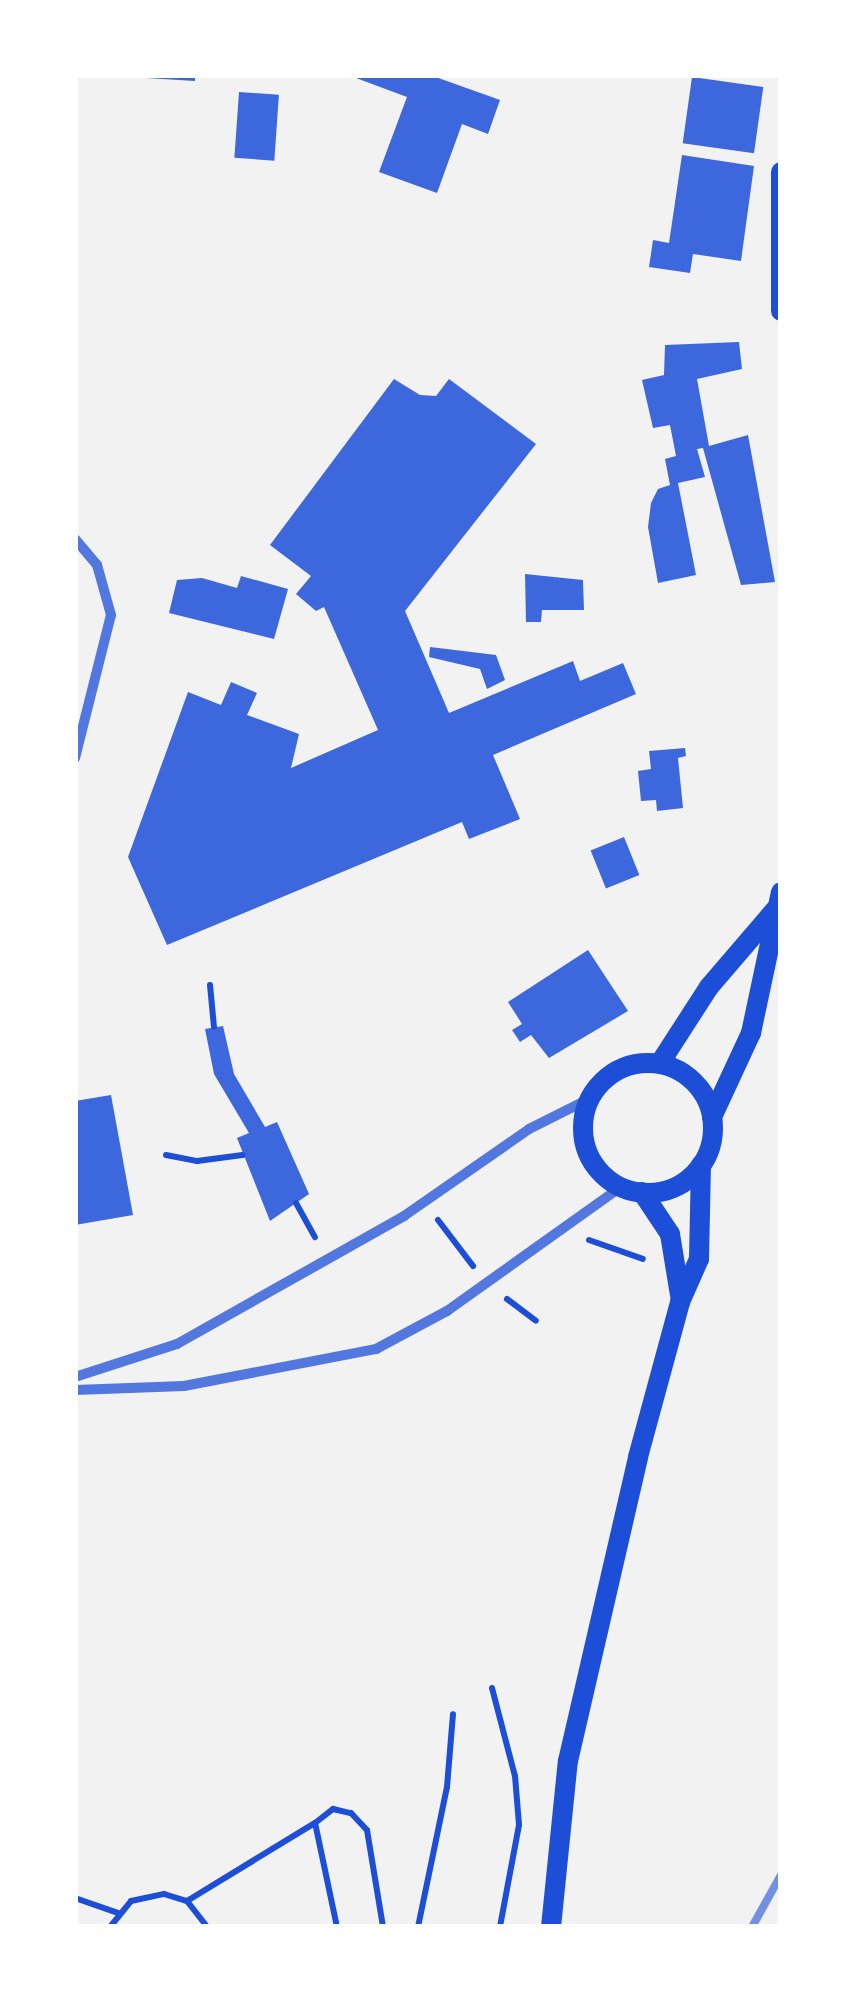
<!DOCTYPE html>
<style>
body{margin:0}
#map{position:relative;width:856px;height:2002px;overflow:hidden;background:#f2f2f2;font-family:"Nunito Sans",sans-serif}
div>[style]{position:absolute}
.building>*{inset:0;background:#3d67dc;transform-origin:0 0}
.path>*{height:6px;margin:-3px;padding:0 3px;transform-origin:3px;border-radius:3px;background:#1d4ed8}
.minor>*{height:10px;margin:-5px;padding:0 5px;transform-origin:5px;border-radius:5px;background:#5277de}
.secondary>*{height:20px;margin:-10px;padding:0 10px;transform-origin:10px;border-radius:10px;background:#1d4ed8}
.secondary>.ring{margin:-10px;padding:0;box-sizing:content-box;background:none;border:20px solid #1d4ed8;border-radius:50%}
.rail>*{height:8px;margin:-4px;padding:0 4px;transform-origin:4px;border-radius:4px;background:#7290e2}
span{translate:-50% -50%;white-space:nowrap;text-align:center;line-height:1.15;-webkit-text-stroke:8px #fff;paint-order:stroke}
.frame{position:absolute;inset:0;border:78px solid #fff;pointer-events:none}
</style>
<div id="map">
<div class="building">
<div style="clip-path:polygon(146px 75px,195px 75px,195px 81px,146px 78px)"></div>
<div style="clip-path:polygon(348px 75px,430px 75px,500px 100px,488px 134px,462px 124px,437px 193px,379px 172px,407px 97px)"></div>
<div style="left:692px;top:77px;width:72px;height:67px;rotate:8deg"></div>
<div style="left:239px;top:92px;width:40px;height:66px;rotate:4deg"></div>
<div style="clip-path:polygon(682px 155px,754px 166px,741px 261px,693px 254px,690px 273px,649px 267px,653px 240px,669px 243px)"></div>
<div style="clip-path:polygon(739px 342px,742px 369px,697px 379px,709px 446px,748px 435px,775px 582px,741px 585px,703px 448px,697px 449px,705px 477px,678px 483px,696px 575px,658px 583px,648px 527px,651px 503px,658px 489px,670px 485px,665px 459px,676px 456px,670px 425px,653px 428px,642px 380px,664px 375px,665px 345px)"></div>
<div style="clip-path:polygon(394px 379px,420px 395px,436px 396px,449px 379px,536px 444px,405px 611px,449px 713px,573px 661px,580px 681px,623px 663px,636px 694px,493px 755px,520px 819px,469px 839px,462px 822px,167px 945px,128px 857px,188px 692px,221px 705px,231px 682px,257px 693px,247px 715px,299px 734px,291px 768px,378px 730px,324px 607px,316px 611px,296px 594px,311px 576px,270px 545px)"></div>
<div style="clip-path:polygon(525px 574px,583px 580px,584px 610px,542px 610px,541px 622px,526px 622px)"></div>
<div style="clip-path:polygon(241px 576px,288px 589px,274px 639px,169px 613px,177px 580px,202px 578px,237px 588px)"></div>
<div style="clip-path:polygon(430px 647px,496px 655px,505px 680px,487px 689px,480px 669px,429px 657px)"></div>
<div style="clip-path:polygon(685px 748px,686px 756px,678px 758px,683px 808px,657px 811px,656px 800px,641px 801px,638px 771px,651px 769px,649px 751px)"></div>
<div style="left:624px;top:837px;width:41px;height:36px;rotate:68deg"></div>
<div style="clip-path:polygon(588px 950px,628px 1011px,549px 1058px,531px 1035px,520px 1042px,512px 1030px,522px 1024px,508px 1002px)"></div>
<div style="clip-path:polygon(223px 1026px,234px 1074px,265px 1127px,277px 1122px,309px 1194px,270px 1221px,237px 1138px,249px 1133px,214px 1074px,205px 1029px)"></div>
<div style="clip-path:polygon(111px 1095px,133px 1215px,75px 1225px,75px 1101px)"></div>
</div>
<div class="path">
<div style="left:210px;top:985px;width:42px;rotate:84.6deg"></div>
<div style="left:166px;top:1155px;width:32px;rotate:11deg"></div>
<div style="left:197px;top:1161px;width:46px;rotate:-7.4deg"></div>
<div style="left:296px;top:1203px;width:39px;rotate:61deg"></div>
<div style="left:438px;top:1220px;width:58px;rotate:52.7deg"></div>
<div style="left:589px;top:1240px;width:57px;rotate:19.4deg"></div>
<div style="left:507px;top:1299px;width:36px;rotate:37deg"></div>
<div style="left:492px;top:1688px;width:91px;rotate:75.4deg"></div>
<div style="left:515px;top:1776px;width:49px;rotate:85.3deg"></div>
<div style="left:519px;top:1825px;width:104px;rotate:100.6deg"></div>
<div style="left:75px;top:1898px;width:46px;rotate:19.2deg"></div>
<div style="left:187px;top:1901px;width:150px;rotate:-31.4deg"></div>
<div style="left:110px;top:1927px;width:33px;rotate:-51deg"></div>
<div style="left:131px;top:1901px;width:34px;rotate:-12deg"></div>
<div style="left:164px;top:1894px;width:24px;rotate:17deg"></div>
<div style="left:187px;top:1901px;width:33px;rotate:52deg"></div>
<div style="left:337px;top:1927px;width:106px;rotate:-101.9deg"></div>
<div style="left:315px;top:1823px;width:23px;rotate:-38deg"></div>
<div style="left:333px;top:1809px;width:18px;rotate:13deg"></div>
<div style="left:351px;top:1813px;width:23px;rotate:47deg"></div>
<div style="left:367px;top:1830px;width:98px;rotate:80.6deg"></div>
<div style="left:418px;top:1927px;width:143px;rotate:-78.3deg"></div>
<div style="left:447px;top:1787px;width:73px;rotate:-85.3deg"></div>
</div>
<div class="minor">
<div style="left:75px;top:758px;width:147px;rotate:-75.9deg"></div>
<div style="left:111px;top:615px;width:52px;rotate:-105.6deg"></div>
<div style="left:97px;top:565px;width:33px;rotate:-130deg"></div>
<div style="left:75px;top:1377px;width:107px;rotate:-17.9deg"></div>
<div style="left:177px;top:1344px;width:261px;rotate:-29.4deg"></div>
<div style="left:404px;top:1216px;width:152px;rotate:-34.8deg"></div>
<div style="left:529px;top:1129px;width:67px;rotate:-26.6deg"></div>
<div style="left:75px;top:1390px;width:109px;rotate:-2.1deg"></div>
<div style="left:184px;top:1386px;width:196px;rotate:-10.9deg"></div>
<div style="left:376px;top:1349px;width:81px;rotate:-28.2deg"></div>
<div style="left:447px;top:1311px;width:214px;rotate:-35.5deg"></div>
</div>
<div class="secondary">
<div style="left:781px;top:172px;width:139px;rotate:90deg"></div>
<div style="left:660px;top:1063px;width:90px;rotate:-57.2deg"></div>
<div style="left:709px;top:987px;width:101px;rotate:-49.4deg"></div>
<div class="ring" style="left:583px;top:1063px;width:110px;height:110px"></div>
<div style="left:712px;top:1117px;width:93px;rotate:-65.1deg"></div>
<div style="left:751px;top:1033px;width:144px;rotate:-78deg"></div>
<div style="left:642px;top:1192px;width:50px;rotate:56.3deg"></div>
<div style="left:670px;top:1234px;width:62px;rotate:80.7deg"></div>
<div style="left:551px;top:1927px;width:167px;rotate:-84.2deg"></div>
<div style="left:568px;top:1761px;width:312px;rotate:-77deg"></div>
<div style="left:638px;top:1457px;width:161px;rotate:-74.8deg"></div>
<div style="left:680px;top:1302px;width:47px;rotate:-66.2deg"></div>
<div style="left:699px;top:1259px;width:94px;rotate:-88.8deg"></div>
</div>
<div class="rail">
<div style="left:752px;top:1927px;width:60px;rotate:-60.9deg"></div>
</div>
<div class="frame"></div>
</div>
